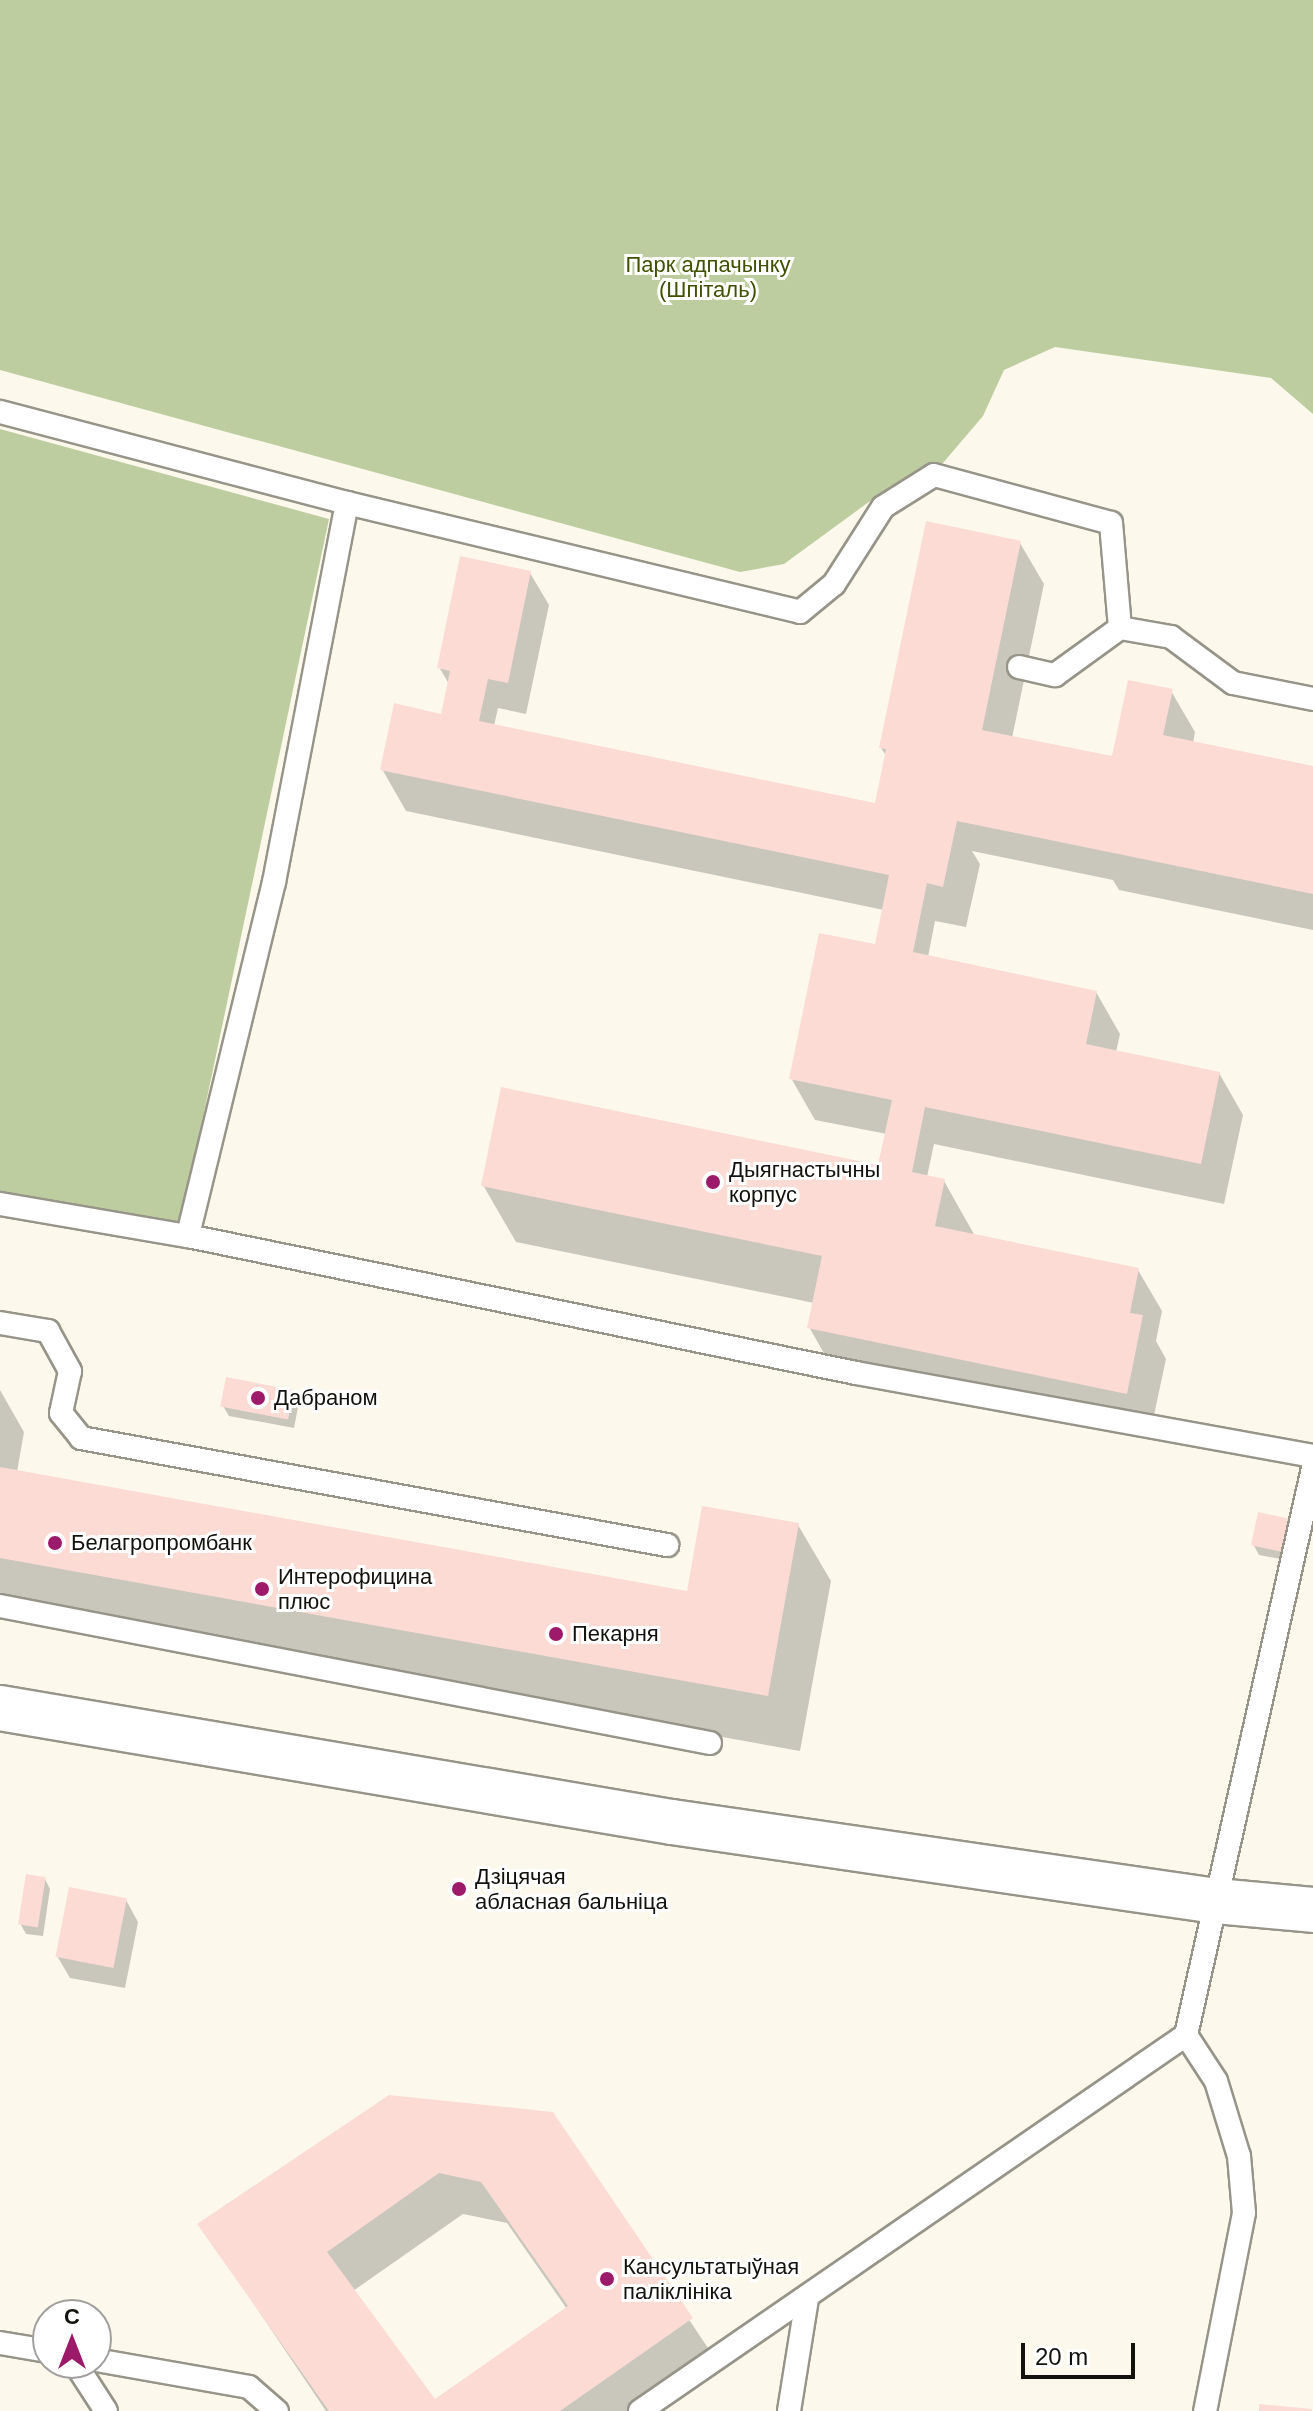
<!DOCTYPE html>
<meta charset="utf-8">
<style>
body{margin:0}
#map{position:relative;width:1313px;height:2411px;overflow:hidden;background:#fcf9ec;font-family:Arial,sans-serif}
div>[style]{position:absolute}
.green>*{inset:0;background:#bdcda0}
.shadow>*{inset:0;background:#0003}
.building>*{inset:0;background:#fcdbd5;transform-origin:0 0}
.roads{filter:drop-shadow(2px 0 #979489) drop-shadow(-2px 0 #979489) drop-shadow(0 2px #979489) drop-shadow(0 -2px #979489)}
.lane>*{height:22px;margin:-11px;padding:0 11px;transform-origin:11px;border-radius:11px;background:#fff}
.secondary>*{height:44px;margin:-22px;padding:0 22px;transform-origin:22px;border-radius:22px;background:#fff}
.dots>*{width:22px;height:22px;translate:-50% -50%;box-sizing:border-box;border:4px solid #fff;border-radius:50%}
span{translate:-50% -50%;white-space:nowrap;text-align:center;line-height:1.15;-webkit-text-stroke:6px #fff;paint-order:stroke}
.park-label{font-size:22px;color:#405202}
.poi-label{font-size:22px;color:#13120d}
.left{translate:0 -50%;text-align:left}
.north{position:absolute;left:32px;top:2299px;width:80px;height:80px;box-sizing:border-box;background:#fff;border:2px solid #a1a09e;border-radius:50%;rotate:0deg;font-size:22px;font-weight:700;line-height:32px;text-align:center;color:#13120d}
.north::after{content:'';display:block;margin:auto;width:28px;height:36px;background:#9d1969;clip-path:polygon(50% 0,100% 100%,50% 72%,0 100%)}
.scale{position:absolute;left:1021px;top:2343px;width:114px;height:36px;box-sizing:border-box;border:4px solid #13120d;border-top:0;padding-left:10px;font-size:24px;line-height:28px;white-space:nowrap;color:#13120d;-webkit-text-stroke:6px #fff;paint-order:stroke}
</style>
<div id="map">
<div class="green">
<div style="clip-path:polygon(0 0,1313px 0,1313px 414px,1271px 378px,1055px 347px,1004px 370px,983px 416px,943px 463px,877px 496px,784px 564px,740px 572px,0 370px)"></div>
<div style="clip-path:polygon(0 429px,329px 519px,176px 1245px,0 1213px)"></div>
</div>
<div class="shadow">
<div style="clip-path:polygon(1020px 543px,1044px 584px,1012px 738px,1113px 759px,1171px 691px,1195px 732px,1193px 743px,1313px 768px,1313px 930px,1119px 890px,1113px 880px,972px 851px,980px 864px,966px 927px,935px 921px,928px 957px,1096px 992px,1120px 1034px,1116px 1052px,1219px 1073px,1243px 1115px,1224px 1204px,934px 1144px,927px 1177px,944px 1181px,975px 1236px,1138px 1270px,1162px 1311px,1156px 1341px,1166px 1359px,1150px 1434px,833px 1369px,809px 1327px,814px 1303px,516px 1242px,483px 1185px,882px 1168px,887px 1134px,815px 1120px,791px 1078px,879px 947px,884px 910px,406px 811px,382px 769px,442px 716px,449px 684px,439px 667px,530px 573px,549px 605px,526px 714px,498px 708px,494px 726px,879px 806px,887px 757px,881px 748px)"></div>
<div style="clip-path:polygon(0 1390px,24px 1432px,17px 1472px,688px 1593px,798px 1525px,831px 1581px,800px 1751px,0 1608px)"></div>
<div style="clip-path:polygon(293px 1392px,299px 1402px,294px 1428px,229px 1416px,223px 1406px)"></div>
<div style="clip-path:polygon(1259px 1514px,1291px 1561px,1259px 1555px,1253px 1544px)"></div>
<div style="clip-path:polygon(45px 1879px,50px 1889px,43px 1936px,26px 1934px,20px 1923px)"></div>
<div style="clip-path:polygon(126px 1900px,138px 1922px,125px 1988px,70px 1978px,57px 1956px)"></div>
<div style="clip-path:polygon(evenodd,552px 2114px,716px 2360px,643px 2411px,326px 2411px,200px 2224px,552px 2114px,463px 2214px,507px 2223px,567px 2309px,434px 2402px,353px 2291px,463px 2214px)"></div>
</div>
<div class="building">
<div style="clip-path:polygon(926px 521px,1021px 541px,982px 730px,1112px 756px,1128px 680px,1173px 689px,1163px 735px,1313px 766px,1313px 894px,957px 821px,943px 887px,927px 883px,913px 952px,1097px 991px,1086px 1044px,1220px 1072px,1201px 1164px,925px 1107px,912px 1172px,945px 1179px,935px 1226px,1139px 1268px,1130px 1313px,1143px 1315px,1127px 1394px,807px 1328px,822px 1256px,481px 1186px,501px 1087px,878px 1165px,892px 1100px,789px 1079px,819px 933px,875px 944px,889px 875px,380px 770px,394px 703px,441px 714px,450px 671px,437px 668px,460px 556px,531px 571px,508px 683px,488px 679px,479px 721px,875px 803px,886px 749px,879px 748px)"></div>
<div style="left:226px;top:1377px;width:69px;height:30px;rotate:11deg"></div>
<div style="clip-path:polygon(0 1467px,687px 1591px,702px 1506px,799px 1523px,768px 1696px,0 1558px)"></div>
<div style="left:1258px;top:1512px;width:35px;height:34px;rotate:12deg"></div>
<div style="left:26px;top:1874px;width:20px;height:51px;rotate:9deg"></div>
<div style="left:69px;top:1887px;width:59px;height:71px;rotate:11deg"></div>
<div style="clip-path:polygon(evenodd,389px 2095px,553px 2112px,693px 2318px,560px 2411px,329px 2411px,197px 2224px,389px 2095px,439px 2173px,481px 2182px,568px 2306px,435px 2399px,327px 2252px,439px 2173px)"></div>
<div style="clip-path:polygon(1259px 2404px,1312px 2409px,1312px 2411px,1259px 2411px)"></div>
</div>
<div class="roads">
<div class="lane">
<div style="left:0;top:412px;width:359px;rotate:14.7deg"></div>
<div style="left:347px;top:503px;width:386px;rotate:100.9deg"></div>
<div style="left:274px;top:882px;width:364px;rotate:103.7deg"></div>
<div style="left:347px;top:503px;width:466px;rotate:13.5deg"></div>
<div style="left:800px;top:612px;width:44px;rotate:-39.5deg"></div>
<div style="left:834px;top:584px;width:91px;rotate:-57.5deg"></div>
<div style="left:883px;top:507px;width:60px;rotate:-32.1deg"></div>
<div style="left:934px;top:475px;width:183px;rotate:15.2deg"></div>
<div style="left:1111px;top:523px;width:105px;rotate:85.1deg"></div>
<div style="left:1019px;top:667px;width:37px;rotate:13deg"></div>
<div style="left:1055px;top:675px;width:80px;rotate:-35.9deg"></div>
<div style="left:1120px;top:628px;width:52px;rotate:10deg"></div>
<div style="left:1171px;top:637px;width:77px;rotate:36.6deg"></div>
<div style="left:1233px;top:683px;width:82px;rotate:11.3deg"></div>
<div style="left:0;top:1204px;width:191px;rotate:9.7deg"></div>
<div style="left:188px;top:1236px;width:682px;rotate:11.59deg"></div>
<div style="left:856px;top:1373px;width:464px;rotate:10.3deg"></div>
<div style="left:0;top:1323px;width:49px;rotate:9.5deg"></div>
<div style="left:48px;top:1331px;width:46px;rotate:61.2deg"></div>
<div style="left:70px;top:1371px;width:43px;rotate:102.1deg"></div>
<div style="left:61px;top:1413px;width:32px;rotate:51deg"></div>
<div style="left:81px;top:1438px;width:596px;rotate:10.35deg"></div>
<div style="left:0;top:1606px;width:723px;rotate:10.92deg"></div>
<div style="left:1186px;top:2035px;width:55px;rotate:56.9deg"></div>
<div style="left:1216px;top:2081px;width:78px;rotate:73deg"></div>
<div style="left:1239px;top:2156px;width:57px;rotate:85deg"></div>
<div style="left:1244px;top:2213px;width:202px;rotate:101.1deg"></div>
<div style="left:0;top:2343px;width:49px;rotate:9.5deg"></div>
<div style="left:96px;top:2360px;width:155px;rotate:10deg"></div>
<div style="left:249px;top:2387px;width:37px;rotate:41deg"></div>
<div style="left:75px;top:2363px;width:57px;rotate:57.1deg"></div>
<div style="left:640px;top:2411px;width:663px;rotate:-34.55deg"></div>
<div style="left:1186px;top:2035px;width:581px;rotate:-77.37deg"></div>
<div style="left:789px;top:2411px;width:113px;rotate:-80.9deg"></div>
</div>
<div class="secondary">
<div style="left:0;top:1708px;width:682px;rotate:9.63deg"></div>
<div style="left:672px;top:1822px;width:550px;rotate:8.26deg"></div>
<div style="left:1216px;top:1901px;width:97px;rotate:5.3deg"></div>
</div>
</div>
<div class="dots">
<div style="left:713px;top:1182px;background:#9d1969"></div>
<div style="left:258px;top:1398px;background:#9d1969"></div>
<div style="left:55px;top:1543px;background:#9d1969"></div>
<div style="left:262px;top:1589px;background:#9d1969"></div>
<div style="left:556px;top:1634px;background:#9d1969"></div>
<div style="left:459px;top:1889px;background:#9d1969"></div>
<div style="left:607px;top:2279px;background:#9d1969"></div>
</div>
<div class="park-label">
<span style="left:708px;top:277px">Парк адпачынку<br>(Шпіталь)</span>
</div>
<div class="poi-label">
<span class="left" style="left:729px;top:1182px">Дыягнастычны<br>корпус</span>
<span class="left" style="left:274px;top:1398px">Дабраном</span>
<span class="left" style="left:71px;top:1543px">Белагропромбанк</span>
<span class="left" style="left:278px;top:1589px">Интерофицина<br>плюс</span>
<span class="left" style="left:572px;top:1634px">Пекарня</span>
<span class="left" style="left:475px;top:1889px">Дзіцячая<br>абласная бальніца</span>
<span class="left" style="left:623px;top:2279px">Кансультатыўная<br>паліклініка</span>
</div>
<div class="north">С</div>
<div class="scale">20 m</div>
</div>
